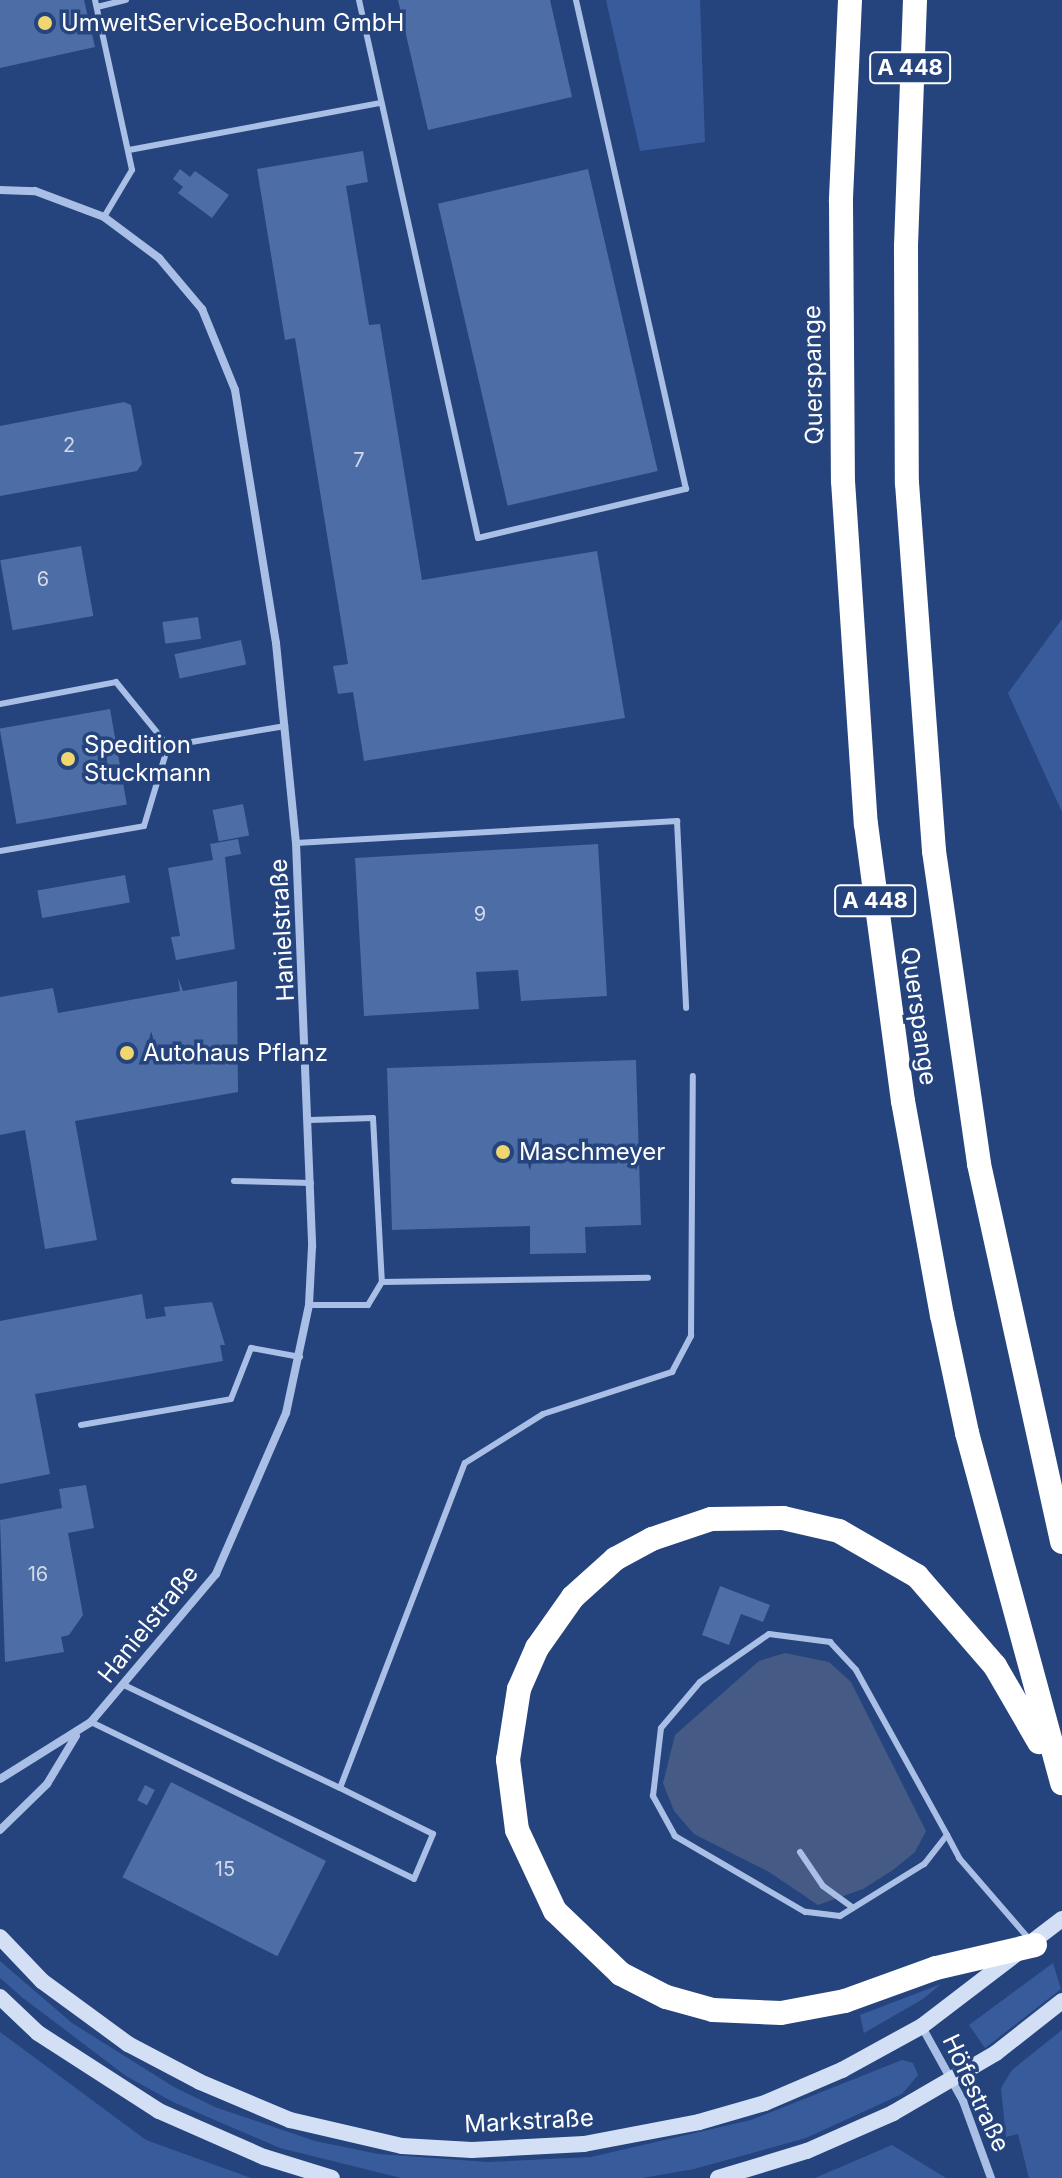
<!DOCTYPE html>
<meta charset="utf-8">
<style>
body{margin:0}
#map{position:relative;width:1062px;height:2178px;overflow:hidden;background:#25437d;font-family:Inter,sans-serif}
div>[style]{position:absolute}
.green>*{inset:0;background:#385c9b}
.water>*{inset:0;background:#455b86}
.building>*{inset:0;background:#4d6da6;transform-origin:0 0}
.service>*{height:6px;margin:-3px;padding:0 3px;transform-origin:3px;border-radius:3px;background:#aabfe5}
.minor>*{height:8px;margin:-4px;padding:0 4px;transform-origin:4px;border-radius:4px;background:#aabfe5}
.secondary>*{height:16px;margin:-8px;padding:0 8px;transform-origin:8px;border-radius:8px;background:#d3dff5}
.motorway>*{height:24px;margin:-12px;padding:0 12px;transform-origin:12px;border-radius:12px;background:#fff}
.dots>*{width:22px;height:22px;translate:-50% -50%;box-sizing:border-box;border:4px solid #25437d;border-radius:50%}
span{translate:-50% -50%;white-space:nowrap;text-align:center;line-height:1.15;-webkit-text-stroke:7px #25437d;paint-order:stroke}
.number-label{font-size:20px;color:#d2dae9}
.number-label span{-webkit-text-stroke-width:0}
.shield-label span{padding:2px 6px;background:#25437d;border:2px solid;border-radius:6px;-webkit-text-stroke-width:0}
.shield-label{font-size:22px;color:#fff;font-weight:700}
.poi-label{font-size:24px;color:#fff}
.left{translate:0 -50%;text-align:left}
.street-label{font-size:24px;color:#fff}
</style>
<div id="map">
<div class="green">
<div style="clip-path:polygon(606px 0,700px 0,705px 142px,640px 151px)"></div>
<div style="clip-path:polygon(1062px 619px,1062px 812px,1008px 693px)"></div>
<div style="clip-path:polygon(0 1961px,72px 2023px,174px 2087px,215px 2107px,315px 2141px,378px 2154px,487px 2162px,591px 2157px,751px 2120px,902px 2060px,913px 2063px,918px 2075px,902px 2094px,806px 2138px,694px 2169px,642px 2178px,401px 2178px,280px 2148px,173px 2102px,126px 2076px,23px 1998px,0 1978px)"></div>
<div style="clip-path:polygon(1053px 1963px,1061px 1989px,985px 2048px,969px 2025px)"></div>
<div style="clip-path:polygon(941px 1984px,923px 1999px,864px 2033px,860px 2015px)"></div>
<div style="clip-path:polygon(1062px 2030px,1062px 2178px,1029px 2178px,1018px 2134px,1006px 2137px,1001px 2088px,1012px 2070px)"></div>
<div style="clip-path:polygon(0 2032px,146px 2140px,251px 2178px,0 2178px)"></div>
<div style="clip-path:polygon(892px 2145px,946px 2178px,815px 2178px)"></div>
</div>
<div class="water">
<div style="clip-path:polygon(785px 1653px,829px 1662px,851px 1682px,926px 1831px,915px 1852px,893px 1870px,863px 1889px,818px 1905px,769px 1872px,694px 1834px,674px 1811px,663px 1783px,675px 1735px,759px 1661px)"></div>
</div>
<div class="building">
<div style="clip-path:polygon(0 0,84px 0,95px 47px,0 68px)"></div>
<div style="clip-path:polygon(398px 0,550px 0,572px 97px,428px 130px)"></div>
<div style="clip-path:polygon(363px 151px,368px 182px,346px 186px,369px 325px,380px 324px,422px 580px,597px 551px,625px 718px,364px 761px,353px 692px,338px 694px,333px 666px,348px 664px,295px 338px,285px 340px,257px 169px)"></div>
<div style="clip-path:polygon(180px 169px,190px 177px,195px 171px,229px 195px,212px 218px,178px 193px,183px 187px,173px 179px)"></div>
<div style="left:588px;top:169px;width:310px;height:154px;rotate:77deg"></div>
<div style="clip-path:polygon(124px 402px,131px 405px,142px 464px,137px 471px,0 496px,0 426px)"></div>
<div style="left:81px;top:546px;width:71px;height:82px;rotate:80deg"></div>
<div style="left:198px;top:617px;width:22px;height:36px;rotate:82deg"></div>
<div style="left:241px;top:640px;width:25px;height:68px;rotate:78deg"></div>
<div style="left:110px;top:709px;width:97px;height:112px;rotate:80deg"></div>
<div style="left:243px;top:804px;width:32px;height:31px;rotate:79deg"></div>
<div style="clip-path:polygon(238px 839px,241px 854px,225px 857px,235px 949px,176px 960px,171px 937px,180px 936px,168px 868px,213px 860px,210px 844px)"></div>
<div style="clip-path:polygon(598px 844px,607px 996px,521px 1001px,518px 970px,476px 972px,479px 1009px,364px 1016px,355px 858px)"></div>
<div style="left:125px;top:875px;width:28px;height:89px;rotate:80deg"></div>
<div style="clip-path:polygon(178px 978px,183px 991px,237px 981px,238px 1092px,75px 1121px,97px 1240px,45px 1249px,25px 1130px,0 1135px,0 997px,53px 988px,58px 1013px,180px 991px)"></div>
<div style="clip-path:polygon(636px 1060px,641px 1225px,585px 1227px,586px 1253px,530px 1254px,530px 1226px,392px 1230px,387px 1068px)"></div>
<div style="clip-path:polygon(142px 1294px,146px 1319px,166px 1316px,164px 1307px,212px 1302px,225px 1345px,220px 1345px,223px 1361px,35px 1394px,50px 1474px,0 1484px,0 1321px)"></div>
<div style="clip-path:polygon(86px 1485px,94px 1528px,68px 1533px,83px 1615px,69px 1635px,61px 1637px,64px 1652px,5px 1662px,0 1520px,62px 1508px,59px 1489px)"></div>
<div style="clip-path:polygon(720px 1586px,770px 1605px,763px 1622px,741px 1614px,729px 1645px,702px 1635px)"></div>
<div style="left:171px;top:1782px;width:174px;height:107px;rotate:27deg"></div>
<div style="left:145px;top:1785px;width:11px;height:17px;rotate:27deg"></div>
</div>
<div class="service">
<div style="left:95px;top:0;width:174px;rotate:77.7deg"></div>
<div style="left:132px;top:170px;width:55px;rotate:120.8deg"></div>
<div style="left:359px;top:0;width:551px;rotate:77.53deg"></div>
<div style="left:478px;top:538px;width:214px;rotate:-13.3deg"></div>
<div style="left:686px;top:489px;width:501px;rotate:-102.68deg"></div>
<div style="left:97px;top:7px;width:30px;rotate:-14deg"></div>
<div style="left:129px;top:150px;width:256px;rotate:-10.6deg"></div>
<div style="left:0;top:704px;width:118px;rotate:-10.7deg"></div>
<div style="left:116px;top:682px;width:82px;rotate:50.9deg"></div>
<div style="left:168px;top:746px;width:119px;rotate:-9.7deg"></div>
<div style="left:296px;top:843px;width:382px;rotate:-3.3deg"></div>
<div style="left:677px;top:821px;width:187px;rotate:87.2deg"></div>
<div style="left:0;top:851px;width:146px;rotate:-9.8deg"></div>
<div style="left:144px;top:826px;width:84px;rotate:-73.3deg"></div>
<div style="left:310px;top:1120px;width:63px;rotate:-1.8deg"></div>
<div style="left:373px;top:1118px;width:164px;rotate:86.9deg"></div>
<div style="left:234px;top:1181px;width:77px;rotate:1.5deg"></div>
<div style="left:309px;top:1305px;width:59px"></div>
<div style="left:368px;top:1305px;width:27px;rotate:-59deg"></div>
<div style="left:382px;top:1282px;width:266px;rotate:-0.9deg"></div>
<div style="left:81px;top:1425px;width:152px;rotate:-9.8deg"></div>
<div style="left:231px;top:1399px;width:55px;rotate:-68.6deg"></div>
<div style="left:251px;top:1348px;width:50px;rotate:10.4deg"></div>
<div style="left:126px;top:1686px;width:237px;rotate:25.5deg"></div>
<div style="left:340px;top:1788px;width:348px;rotate:-69deg"></div>
<div style="left:465px;top:1463px;width:92px;rotate:-32.1deg"></div>
<div style="left:543px;top:1414px;width:136px;rotate:-18deg"></div>
<div style="left:672px;top:1372px;width:41px;rotate:-62.2deg"></div>
<div style="left:691px;top:1336px;width:260px;rotate:-89.6deg"></div>
<div style="left:91px;top:1722px;width:359px;rotate:25.9deg"></div>
<div style="left:414px;top:1879px;width:49px;rotate:-67.1deg"></div>
<div style="left:433px;top:1834px;width:104px;rotate:-153.7deg"></div>
<div style="left:947px;top:1835px;width:37px;rotate:128deg"></div>
<div style="left:924px;top:1864px;width:99px;rotate:148.2deg"></div>
<div style="left:840px;top:1916px;width:35px;rotate:-173deg"></div>
<div style="left:805px;top:1912px;width:151px;rotate:-149.7deg"></div>
<div style="left:675px;top:1836px;width:46px;rotate:-118.8deg"></div>
<div style="left:653px;top:1796px;width:68px;rotate:-83.3deg"></div>
<div style="left:661px;top:1728px;width:60px;rotate:-49.7deg"></div>
<div style="left:700px;top:1682px;width:84px;rotate:-34.8deg"></div>
<div style="left:769px;top:1634px;width:62px;rotate:7.5deg"></div>
<div style="left:830px;top:1642px;width:38px;rotate:47deg"></div>
<div style="left:856px;top:1670px;width:188px;rotate:61.1deg"></div>
<div style="left:947px;top:1835px;width:26px;rotate:62deg"></div>
<div style="left:959px;top:1858px;width:110px;rotate:49.1deg"></div>
<div style="left:800px;top:1852px;width:41px;rotate:55.9deg"></div>
<div style="left:823px;top:1886px;width:37px;rotate:36deg"></div>
</div>
<div class="minor">
<div style="left:0;top:190px;width:35px;rotate:2deg"></div>
<div style="left:35px;top:191px;width:74px;rotate:20.6deg"></div>
<div style="left:104px;top:217px;width:69px;rotate:36.7deg"></div>
<div style="left:159px;top:258px;width:67px;rotate:49.9deg"></div>
<div style="left:202px;top:309px;width:87px;rotate:67.8deg"></div>
<div style="left:235px;top:390px;width:256px;rotate:80.8deg"></div>
<div style="left:276px;top:643px;width:201px;rotate:84.3deg"></div>
<div style="left:296px;top:843px;width:404px;rotate:87.7deg"></div>
<div style="left:312px;top:1247px;width:58px;rotate:93deg"></div>
<div style="left:309px;top:1305px;width:110px;rotate:102deg"></div>
<div style="left:286px;top:1413px;width:176px;rotate:113.5deg"></div>
<div style="left:216px;top:1574px;width:194px;rotate:130.2deg"></div>
<div style="left:91px;top:1722px;width:107px;rotate:147.9deg"></div>
<div style="left:0;top:1830px;width:66px;rotate:-44.4deg"></div>
<div style="left:47px;top:1784px;width:56px;rotate:-58.9deg"></div>
<div style="left:922px;top:2027px;width:85px;rotate:61deg"></div>
<div style="left:963px;top:2101px;width:82px;rotate:70deg"></div>
</div>
<div class="secondary">
<div style="left:0;top:1937px;width:61px;rotate:46.3deg"></div>
<div style="left:42px;top:1981px;width:107px;rotate:36.2deg"></div>
<div style="left:128px;top:2044px;width:81px;rotate:27.8deg"></div>
<div style="left:200px;top:2082px;width:98px;rotate:22.9deg"></div>
<div style="left:290px;top:2120px;width:115px;rotate:13.1deg"></div>
<div style="left:402px;top:2146px;width:70px;rotate:3.3deg"></div>
<div style="left:472px;top:2150px;width:112px;rotate:-3.1deg"></div>
<div style="left:584px;top:2144px;width:117px;rotate:-10.8deg"></div>
<div style="left:699px;top:2122px;width:69px;rotate:-16.1deg"></div>
<div style="left:765px;top:2103px;width:84px;rotate:-23.2deg"></div>
<div style="left:842px;top:2070px;width:91px;rotate:-28.8deg"></div>
<div style="left:922px;top:2026px;width:176px;rotate:-37.4deg"></div>
<div style="left:0;top:1997px;width:52px;rotate:43.5deg"></div>
<div style="left:38px;top:2033px;width:144px;rotate:32.8deg"></div>
<div style="left:159px;top:2111px;width:115px;rotate:23.7deg"></div>
<div style="left:264px;top:2157px;width:71px;rotate:17.2deg"></div>
<div style="left:718px;top:2178px;width:93px;rotate:-16.9deg"></div>
<div style="left:807px;top:2151px;width:94px;rotate:-23.8deg"></div>
<div style="left:893px;top:2113px;width:119px;rotate:-30.2deg"></div>
<div style="left:996px;top:2053px;width:84px;rotate:-38.2deg"></div>
</div>
<div class="motorway">
<div style="left:850px;top:0;width:202px;rotate:92.6deg"></div>
<div style="left:841px;top:202px;width:279px;rotate:89.6deg"></div>
<div style="left:843px;top:481px;width:344px;rotate:86.2deg"></div>
<div style="left:866px;top:824px;width:279px;rotate:82.4deg"></div>
<div style="left:903px;top:1101px;width:218px;rotate:79.7deg"></div>
<div style="left:942px;top:1315px;width:121px;rotate:78deg"></div>
<div style="left:967px;top:1433px;width:363px;rotate:74.8deg"></div>
<div style="left:915px;top:0;width:247px;rotate:92.1deg"></div>
<div style="left:906px;top:247px;width:236px;rotate:89.8deg"></div>
<div style="left:907px;top:483px;width:369px;rotate:85.8deg"></div>
<div style="left:934px;top:851px;width:316px;rotate:81.8deg"></div>
<div style="left:979px;top:1164px;width:387px;rotate:77.6deg"></div>
<div style="left:1035px;top:1945px;width:102px;rotate:166.9deg"></div>
<div style="left:936px;top:1968px;width:97px;rotate:160.1deg"></div>
<div style="left:845px;top:2001px;width:65px;rotate:169.4deg"></div>
<div style="left:781px;top:2013px;width:68px;rotate:-177.5deg"></div>
<div style="left:713px;top:2010px;width:49px;rotate:-164.5deg"></div>
<div style="left:666px;top:1997px;width:51px;rotate:-152.9deg"></div>
<div style="left:621px;top:1974px;width:91px;rotate:-136.3deg"></div>
<div style="left:555px;top:1911px;width:89px;rotate:-115.1deg"></div>
<div style="left:517px;top:1830px;width:71px;rotate:-97.3deg"></div>
<div style="left:508px;top:1760px;width:72px;rotate:-81.2deg"></div>
<div style="left:519px;top:1689px;width:45px;rotate:-66.3deg"></div>
<div style="left:537px;top:1648px;width:62px;rotate:-54.8deg"></div>
<div style="left:573px;top:1597px;width:57px;rotate:-42.1deg"></div>
<div style="left:615px;top:1559px;width:42px;rotate:-28.4deg"></div>
<div style="left:652px;top:1539px;width:62px;rotate:-18.7deg"></div>
<div style="left:711px;top:1519px;width:72px;rotate:-0.8deg"></div>
<div style="left:783px;top:1518px;width:57px;rotate:13.1deg"></div>
<div style="left:839px;top:1531px;width:90px;rotate:30deg"></div>
<div style="left:917px;top:1576px;width:119px;rotate:49.1deg"></div>
<div style="left:995px;top:1666px;width:88px;rotate:59.9deg"></div>
</div>
<div class="dots">
<div style="left:45px;top:23px;background:#efd66e"></div>
<div style="left:68px;top:759px;background:#efd66e"></div>
<div style="left:127px;top:1053px;background:#efd66e"></div>
<div style="left:503px;top:1152px;background:#efd66e"></div>
</div>
<div class="number-label">
<span style="left:69px;top:445px">2</span>
<span style="left:359px;top:460px">7</span>
<span style="left:43px;top:579px">6</span>
<span style="left:480px;top:914px">9</span>
<span style="left:38px;top:1574px">16</span>
<span style="left:225px;top:1869px">15</span>
</div>
<div class="shield-label">
<span style="left:910px;top:68px">A 448</span>
<span style="left:875px;top:901px">A 448</span>
</div>
<div class="poi-label">
<span class="left" style="left:61px;top:23px">UmweltServiceBochum GmbH</span>
<span class="left" style="left:84px;top:759px">Spedition<br>Stuckmann</span>
<span class="left" style="left:143px;top:1053px">Autohaus Pflanz</span>
<span class="left" style="left:519px;top:1152px">Maschmeyer</span>
</div>
<div class="street-label">
<span style="left:813px;top:375px;rotate:-91deg">Querspange</span>
<span style="left:282px;top:930px;rotate:-93deg">Hanielstraße</span>
<span style="left:919px;top:1016px;rotate:82deg">Querspange</span>
<span style="left:148px;top:1624px;rotate:-51deg">Hanielstraße</span>
<span style="left:976px;top:2093px;rotate:65deg">Höfestraße</span>
<span style="left:529px;top:2121px;rotate:-3deg">Markstraße</span>
</div>
</div>
